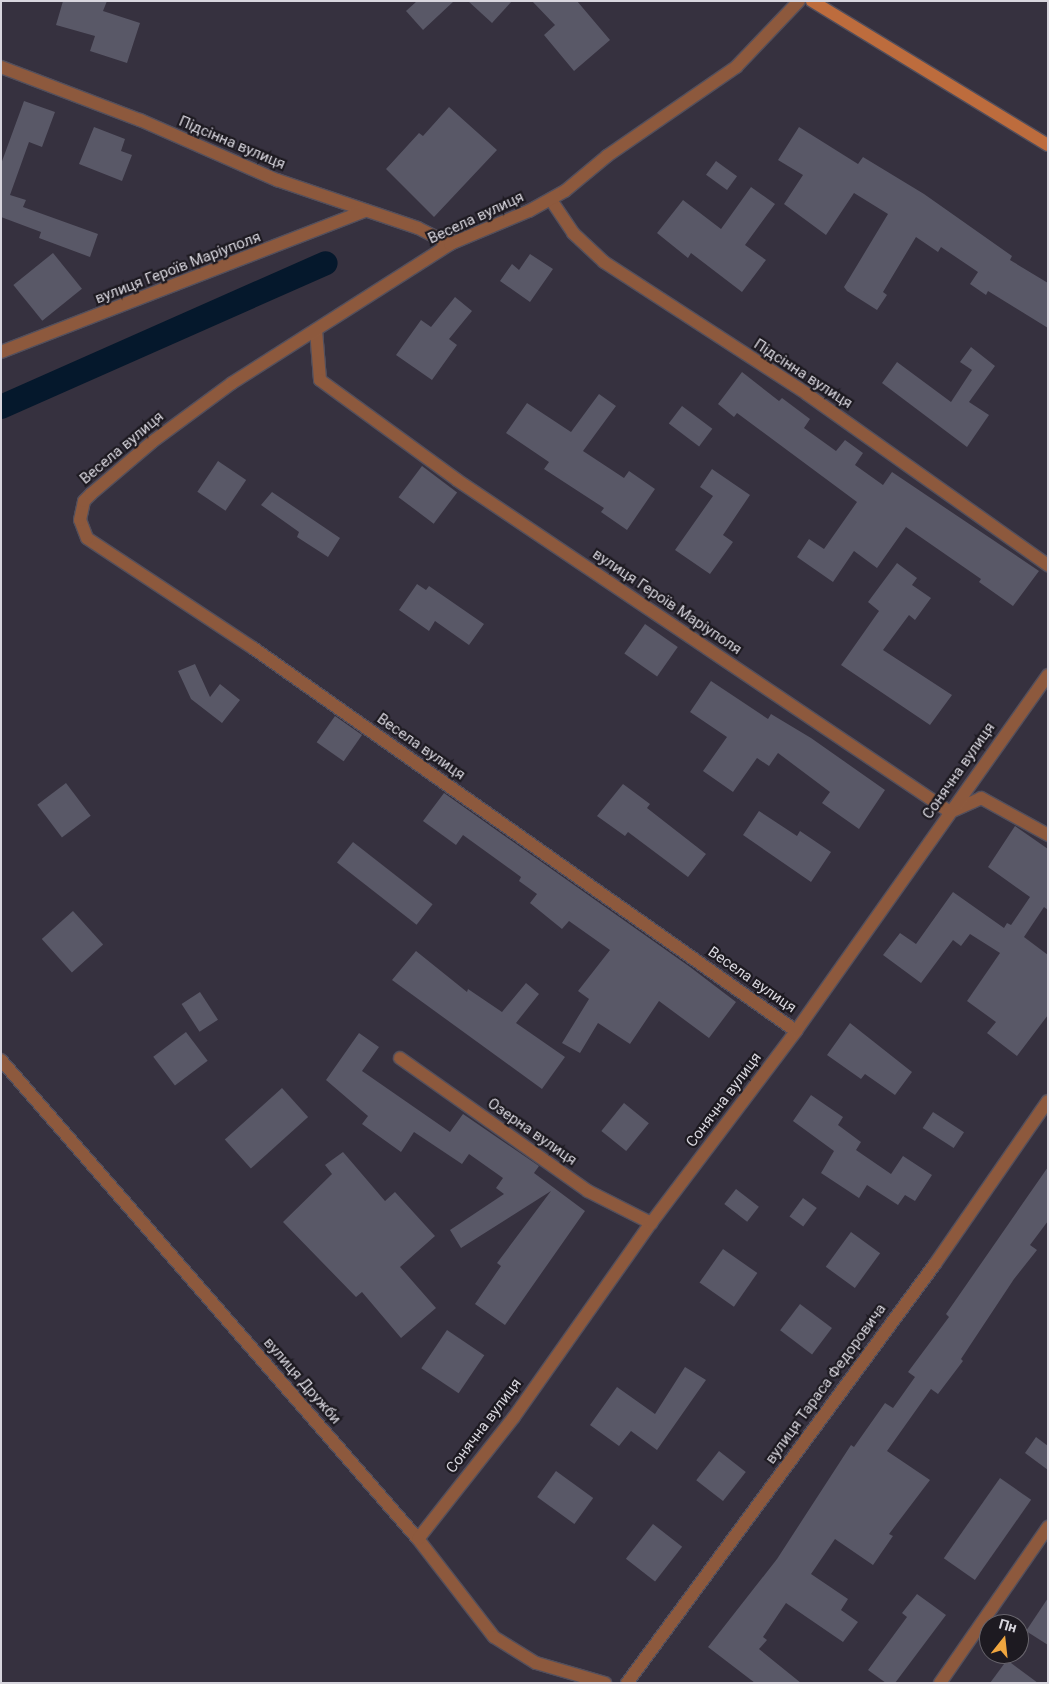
<!DOCTYPE html>
<meta charset="utf-8">
<style>
body{margin:0}
#map{position:relative;width:1049px;height:1684px;overflow:hidden;background:#36313f;font-family:Roboto,sans-serif}
div>[style]{position:absolute}
.canal>*{height:24px;margin:-12px;padding:0 12px;transform-origin:12px;border-radius:12px;background:#05182c}
.building>*{inset:0;background:#595867;transform-origin:0 0}
.roads{filter:drop-shadow(1px 0 #534f5c) drop-shadow(-1px 0 #534f5c) drop-shadow(0 1px #534f5c) drop-shadow(0 -1px #534f5c)}
.street>*{height:12px;margin:-6px;padding:0 6px;transform-origin:6px;border-radius:6px;background:#8d593d}
.secondary>*{height:12px;margin:-6px;padding:0 6px;transform-origin:6px;border-radius:6px;background:#bd6c3d}
span{translate:-50% -50%;white-space:nowrap;text-align:center;line-height:1.15;-webkit-text-stroke:4.5px #1d1a21;paint-order:stroke}
.street-label{font-size:15px;color:#d8d6de}
.frame{position:absolute;inset:0;border:2px solid #d8d6de;pointer-events:none}
.north{position:absolute;left:979px;top:1614px;width:50px;height:50px;box-sizing:border-box;background:#1d1a21;border:1px solid #68656d;border-radius:50%;rotate:16deg;font-size:14px;font-weight:700;line-height:20px;text-align:center;color:#d8d6de}
.north::after{content:'';display:block;margin:auto;width:18px;height:22px;background:#f0a63f;clip-path:polygon(50% 0,100% 100%,50% 72%,0 100%)}
</style>
<div id="map">
<div class="canal">
<div style="left:1px;top:407px;width:355px;rotate:-23.9deg"></div>
</div>
<div class="building">
<div style="clip-path:polygon(63px 1px,107px 1px,103px 11px,140px 23px,127px 63px,90px 51px,95px 36px,56px 25px)"></div>
<div style="clip-path:polygon(417px 1px,454px 1px,423px 30px,406px 11px)"></div>
<div style="clip-path:polygon(468px 1px,512px 1px,492px 23px)"></div>
<div style="clip-path:polygon(532px 1px,577px 1px,610px 40px,574px 71px,544px 35px,555px 25px)"></div>
<div style="clip-path:polygon(24px 101px,55px 112px,42px 147px,29px 142px,10px 195px,26px 200px,23px 207px,98px 234px,90px 257px,39px 238px,41px 232px,1px 217px,1px 164px)"></div>
<div style="clip-path:polygon(449px 107px,497px 150px,434px 217px,386px 169px,419px 133px,423px 136px)"></div>
<div style="clip-path:polygon(94px 127px,125px 139px,121px 151px,132px 155px,122px 181px,79px 164px)"></div>
<div style="clip-path:polygon(799px 127px,858px 164px,863px 157px,924px 194px,1012px 256px,1010px 260px,1048px 283px,1048px 328px,988px 291px,986px 295px,970px 284px,978px 272px,941px 247px,938px 252px,916px 237px,883px 292px,887px 295px,877px 310px,847px 291px,844px 287px,888px 214px,854px 193px,826px 235px,784px 204px,803px 175px,778px 160px)"></div>
<div style="left:716px;top:161px;width:26px;height:17px;rotate:36deg"></div>
<div style="clip-path:polygon(751px 187px,775px 204px,745px 245px,766px 260px,742px 292px,691px 253px,688px 258px,657px 233px,683px 200px,721px 229px)"></div>
<div style="left:53px;top:253px;width:46px;height:51px;rotate:51deg"></div>
<div style="clip-path:polygon(530px 254px,553px 269px,530px 302px,500px 281px,512px 264px,519px 270px)"></div>
<div style="clip-path:polygon(455px 297px,472px 311px,449px 339px,457px 345px,432px 380px,396px 355px,421px 320px,431px 327px)"></div>
<div style="clip-path:polygon(971px 347px,995px 366px,969px 402px,989px 415px,967px 447px,882px 383px,897px 362px,951px 402px,972px 370px,960px 362px)"></div>
<div style="clip-path:polygon(742px 372px,779px 401px,782px 398px,810px 419px,804px 428px,836px 451px,845px 440px,863px 453px,855px 465px,883px 485px,892px 472px,1039px 571px,1013px 606px,979px 582px,981px 579px,906px 527px,877px 568px,854px 551px,833px 582px,797px 557px,809px 539px,824px 549px,857px 502px,737px 413px,734px 417px,718px 404px)"></div>
<div style="clip-path:polygon(599px 394px,616px 406px,583px 451px,624px 478px,629px 471px,655px 489px,627px 530px,601px 512px,604px 508px,544px 469px,549px 462px,506px 433px,527px 403px,571px 432px)"></div>
<div style="left:682px;top:406px;width:38px;height:22px;rotate:37deg"></div>
<div style="left:218px;top:461px;width:34px;height:37px;rotate:34deg"></div>
<div style="left:422px;top:466px;width:44px;height:39px;rotate:37deg"></div>
<div style="clip-path:polygon(712px 469px,750px 495px,723px 535px,733px 542px,710px 574px,675px 550px,713px 496px,700px 487px)"></div>
<div style="clip-path:polygon(272px 492px,340px 538px,328px 557px,297px 537px,299px 532px,261px 505px)"></div>
<div style="clip-path:polygon(897px 563px,917px 578px,912px 585px,931px 598px,915px 620px,909px 615px,883px 650px,952px 695px,930px 725px,841px 665px,879px 611px,868px 602px)"></div>
<div style="clip-path:polygon(417px 584px,426px 590px,429px 586px,484px 624px,469px 645px,435px 621px,429px 631px,399px 610px)"></div>
<div style="left:645px;top:624px;width:40px;height:36px;rotate:35deg"></div>
<div style="clip-path:polygon(195px 664px,210px 697px,220px 684px,240px 700px,222px 723px,191px 699px,178px 671px)"></div>
<div style="clip-path:polygon(711px 681px,768px 719px,771px 714px,811px 738px,885px 790px,859px 829px,822px 803px,830px 792px,778px 753px,769px 766px,757px 758px,733px 792px,703px 771px,727px 737px,690px 712px)"></div>
<div style="left:335px;top:716px;width:33px;height:32px;rotate:35deg"></div>
<div style="left:66px;top:783px;width:41px;height:36px;rotate:53deg"></div>
<div style="clip-path:polygon(623px 784px,650px 804px,647px 808px,706px 854px,688px 877px,628px 832px,625px 836px,597px 816px)"></div>
<div style="clip-path:polygon(444px 793px,690px 967px,736px 1002px,709px 1038px,659px 1001px,630px 1044px,598px 1023px,580px 1053px,562px 1043px,589px 999px,578px 991px,610px 950px,569px 921px,562px 929px,530px 903px,537px 894px,519px 881px,521px 877px,463px 835px,456px 845px,423px 821px)"></div>
<div style="clip-path:polygon(759px 811px,797px 836px,800px 831px,831px 852px,811px 882px,743px 835px)"></div>
<div style="clip-path:polygon(1015px 826px,1048px 849px,1048px 910px,1044px 907px,1024px 937px,1048px 955px,1048px 1015px,1017px 1056px,987px 1033px,996px 1022px,967px 1001px,1000px 953px,970px 934px,961px 946px,953px 940px,921px 983px,883px 955px,900px 933px,916px 944px,953px 892px,1004px 928px,1007px 923px,1011px 925px,1030px 897px,988px 867px)"></div>
<div style="left:353px;top:842px;width:101px;height:26px;rotate:38deg"></div>
<div style="left:73px;top:911px;width:45px;height:42px;rotate:48deg"></div>
<div style="clip-path:polygon(416px 951px,467px 992px,468px 989px,502px 1012px,526px 983px,539px 994px,516px 1023px,565px 1057px,542px 1089px,392px 980px)"></div>
<div style="left:200px;top:992px;width:33px;height:22px;rotate:57deg"></div>
<div style="clip-path:polygon(850px 1023px,912px 1072px,895px 1095px,865px 1074px,861px 1079px,827px 1055px)"></div>
<div style="left:186px;top:1032px;width:36px;height:41px;rotate:53deg"></div>
<div style="clip-path:polygon(359px 1033px,379px 1047px,362px 1071px,450px 1132px,463px 1114px,539px 1166px,534px 1173px,585px 1211px,505px 1325px,475px 1304px,501px 1266px,497px 1263px,551px 1191px,461px 1248px,450px 1230px,504px 1194px,496px 1188px,503px 1178px,469px 1154px,462px 1164px,414px 1132px,401px 1152px,362px 1124px,368px 1116px,326px 1080px)"></div>
<div style="left:282px;top:1088px;width:39px;height:77px;rotate:48deg"></div>
<div style="clip-path:polygon(811px 1095px,843px 1117px,838px 1125px,861px 1142px,856px 1150px,891px 1174px,903px 1156px,932px 1175px,915px 1201px,905px 1195px,898px 1205px,867px 1185px,859px 1198px,821px 1173px,834px 1151px,793px 1121px)"></div>
<div style="left:624px;top:1103px;width:32px;height:36px;rotate:39deg"></div>
<div style="left:933px;top:1112px;width:37px;height:19px;rotate:33deg"></div>
<div style="clip-path:polygon(343px 1152px,385px 1201px,395px 1192px,435px 1236px,400px 1267px,436px 1308px,401px 1338px,362px 1292px,356px 1297px,283px 1222px,332px 1174px,325px 1165px)"></div>
<div style="clip-path:polygon(1048px 1167px,1048px 1221px,1030px 1245px,1037px 1250px,1014px 1279px,961px 1359px,963px 1361px,938px 1394px,931px 1389px,887px 1451px,930px 1480px,889px 1534px,893px 1536px,873px 1565px,835px 1539px,811px 1574px,848px 1599px,841px 1610px,858px 1622px,843px 1642px,786px 1603px,763px 1637px,767px 1640px,759px 1649px,801px 1683px,755px 1683px,708px 1647px,777px 1559px,851px 1445px,854px 1447px,885px 1403px,893px 1408px,915px 1377px,908px 1372px,949px 1317px,946px 1314px)"></div>
<div style="left:736px;top:1189px;width:29px;height:19px;rotate:38deg"></div>
<div style="left:803px;top:1198px;width:17px;height:23px;rotate:36deg"></div>
<div style="left:851px;top:1232px;width:36px;height:43px;rotate:36deg"></div>
<div style="left:723px;top:1249px;width:42px;height:41px;rotate:35deg"></div>
<div style="left:800px;top:1304px;width:40px;height:33px;rotate:37deg"></div>
<div style="left:447px;top:1330px;width:45px;height:46px;rotate:34deg"></div>
<div style="clip-path:polygon(685px 1367px,706px 1380px,657px 1450px,631px 1431px,619px 1446px,590px 1425px,617px 1387px,655px 1414px)"></div>
<div style="clip-path:polygon(1036px 1437px,1048px 1446px,1048px 1470px,1025px 1453px)"></div>
<div style="left:719px;top:1451px;width:34px;height:37px;rotate:38deg"></div>
<div style="left:556px;top:1471px;width:46px;height:32px;rotate:36deg"></div>
<div style="left:1000px;top:1478px;width:38px;height:98px;rotate:35deg"></div>
<div style="left:653px;top:1524px;width:37px;height:44px;rotate:38deg"></div>
<div style="clip-path:polygon(917px 1594px,946px 1615px,895px 1683px,886px 1683px,868px 1670px,907px 1617px,902px 1613px)"></div>
<div style="clip-path:polygon(1048px 1598px,1048px 1645px,1026px 1631px)"></div>
<div style="clip-path:polygon(1007px 1660px,1038px 1683px,990px 1683px)"></div>
</div>
<div class="roads">
<div class="street">
<div style="left:1px;top:67px;width:149px;rotate:20.9deg"></div>
<div style="left:140px;top:120px;width:150px;rotate:23.7deg"></div>
<div style="left:277px;top:180px;width:149px;rotate:18.8deg"></div>
<div style="left:418px;top:228px;width:36px;rotate:27deg"></div>
<div style="left:551px;top:200px;width:40px;rotate:56deg"></div>
<div style="left:573px;top:233px;width:42px;rotate:43.1deg"></div>
<div style="left:604px;top:262px;width:242px;rotate:33deg"></div>
<div style="left:807px;top:394px;width:296px;rotate:35.4deg"></div>
<div style="left:316px;top:330px;width:50px;rotate:85.4deg"></div>
<div style="left:320px;top:380px;width:170px;rotate:36.1deg"></div>
<div style="left:457px;top:480px;width:594px;rotate:33.96deg"></div>
<div style="left:950px;top:812px;width:34px;rotate:-24deg"></div>
<div style="left:981px;top:798px;width:77px;rotate:28.9deg"></div>
<div style="left:1px;top:352px;width:390px;rotate:-21.2deg"></div>
<div style="left:796px;top:1031px;width:664px;rotate:-144.8deg"></div>
<div style="left:253px;top:648px;width:199px;rotate:-146.5deg"></div>
<div style="left:87px;top:538px;width:19px;rotate:-111deg"></div>
<div style="left:80px;top:520px;width:19px;rotate:-78deg"></div>
<div style="left:84px;top:501px;width:10px;rotate:-45deg"></div>
<div style="left:91px;top:494px;width:80px;rotate:-40.4deg"></div>
<div style="left:152px;top:442px;width:99px;rotate:-36.4deg"></div>
<div style="left:232px;top:383px;width:259px;rotate:-32.5deg"></div>
<div style="left:450px;top:244px;width:86px;rotate:-22.7deg"></div>
<div style="left:529px;top:211px;width:41px;rotate:-29.1deg"></div>
<div style="left:565px;top:191px;width:55px;rotate:-39.8deg"></div>
<div style="left:607px;top:156px;width:157px;rotate:-34.6deg"></div>
<div style="left:736px;top:67px;width:91px;rotate:-46.3deg"></div>
<div style="left:400px;top:1058px;width:230px;rotate:35.3deg"></div>
<div style="left:588px;top:1191px;width:71px;rotate:26.9deg"></div>
<div style="left:1px;top:1060px;width:635px;rotate:48.96deg"></div>
<div style="left:418px;top:1539px;width:124px;rotate:52.2deg"></div>
<div style="left:494px;top:1637px;width:49px;rotate:31.8deg"></div>
<div style="left:536px;top:1663px;width:72px;rotate:16.2deg"></div>
<div style="left:418px;top:1539px;width:155px;rotate:-51.8deg"></div>
<div style="left:514px;top:1417px;width:237px;rotate:-54.8deg"></div>
<div style="left:651px;top:1223px;width:241px;rotate:-52.9deg"></div>
<div style="left:796px;top:1031px;width:436px;rotate:-54.7deg"></div>
<div style="left:627px;top:1683px;width:520px;rotate:-53.68deg"></div>
<div style="left:935px;top:1264px;width:198px;rotate:-55.3deg"></div>
<div style="left:940px;top:1683px;width:190px;rotate:-55.3deg"></div>
</div>
<div class="secondary">
<div style="left:812px;top:1px;width:276px;rotate:31.4deg"></div>
</div>
</div>
<div class="street-label">
<span style="left:232px;top:143px;rotate:23deg">Підсінна вулиця</span>
<span style="left:476px;top:218px;rotate:-25deg">Весела вулиця</span>
<span style="left:178px;top:268px;rotate:-21deg">вулиця Героїв Маріуполя</span>
<span style="left:803px;top:374px;rotate:33deg">Підсінна вулиця</span>
<span style="left:122px;top:448px;rotate:-40deg">Весела вулиця</span>
<span style="left:667px;top:602px;rotate:34deg">вулиця Героїв Маріуполя</span>
<span style="left:421px;top:747px;rotate:35deg">Весела вулиця</span>
<span style="left:959px;top:771px;rotate:-55deg">Сонячна вулиця</span>
<span style="left:752px;top:980px;rotate:35deg">Весела вулиця</span>
<span style="left:724px;top:1100px;rotate:-53deg">Сонячна вулиця</span>
<span style="left:532px;top:1132px;rotate:35deg">Озерна вулиця</span>
<span style="left:302px;top:1381px;rotate:49deg">вулиця Дружби</span>
<span style="left:826px;top:1384px;rotate:-54deg">вулиця Тараса Федоровича</span>
<span style="left:484px;top:1426px;rotate:-53deg">Сонячна вулиця</span>
</div>
<div class="frame"></div>
<div class="north">Пн</div>
</div>
